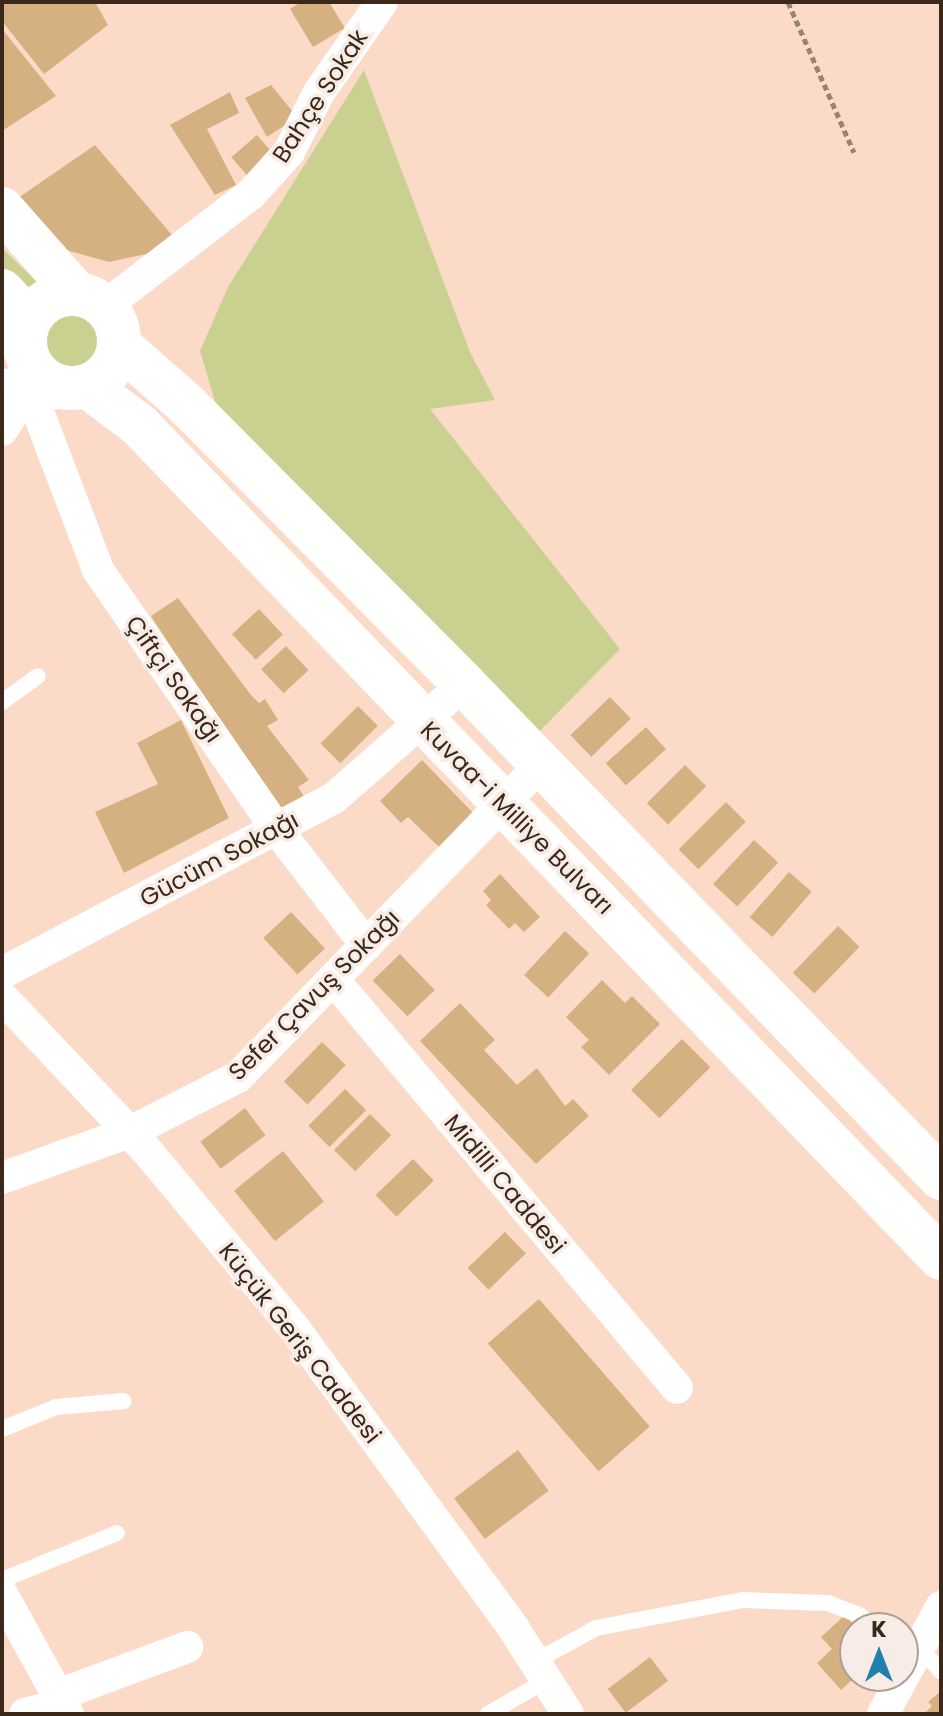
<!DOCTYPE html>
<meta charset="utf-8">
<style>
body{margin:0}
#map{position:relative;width:943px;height:1716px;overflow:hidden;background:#fbdbc7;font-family:Poppins,sans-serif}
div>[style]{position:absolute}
.green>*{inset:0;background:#cad190}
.round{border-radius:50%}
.building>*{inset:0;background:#d5b182;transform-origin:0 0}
.path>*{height:5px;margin-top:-2.5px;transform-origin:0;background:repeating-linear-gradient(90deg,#9c8272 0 6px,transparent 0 10px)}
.service>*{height:16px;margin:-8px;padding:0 8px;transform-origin:8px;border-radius:8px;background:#fff}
.minor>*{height:32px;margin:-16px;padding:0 16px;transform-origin:16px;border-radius:16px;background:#fff}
.tertiary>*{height:42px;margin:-21px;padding:0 21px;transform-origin:21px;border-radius:21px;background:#fff}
.secondary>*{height:44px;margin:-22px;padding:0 22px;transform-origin:22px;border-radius:22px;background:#fff}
.secondary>.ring{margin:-22px;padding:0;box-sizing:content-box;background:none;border:44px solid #fff;border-radius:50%}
span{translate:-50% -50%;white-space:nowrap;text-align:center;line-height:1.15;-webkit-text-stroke:7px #f8ede6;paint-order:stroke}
.street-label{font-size:24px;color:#3c281b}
.frame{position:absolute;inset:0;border:4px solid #3c281b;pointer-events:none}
.north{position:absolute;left:839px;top:1612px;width:80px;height:80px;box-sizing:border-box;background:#f8ede6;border:2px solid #ad9e95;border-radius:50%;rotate:0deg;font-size:22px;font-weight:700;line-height:32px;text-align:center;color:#3c281b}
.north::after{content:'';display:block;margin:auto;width:28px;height:36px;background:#2181ad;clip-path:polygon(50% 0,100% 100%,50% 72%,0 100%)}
</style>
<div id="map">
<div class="green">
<div style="clip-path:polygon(364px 70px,470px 352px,495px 400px,430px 409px,620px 649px,531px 740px,219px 415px,200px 351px,228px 287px)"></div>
<div style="clip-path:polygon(2px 248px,45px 290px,25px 305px,2px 267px)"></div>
<div class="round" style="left:42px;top:310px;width:64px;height:64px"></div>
</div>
<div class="building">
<div style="clip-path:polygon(2px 2px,95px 2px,108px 25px,44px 74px,2px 21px)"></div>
<div style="clip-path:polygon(301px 2px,329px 2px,345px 28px,313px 47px,290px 9px)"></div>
<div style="clip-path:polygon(2px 29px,56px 96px,2px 131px)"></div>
<div style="clip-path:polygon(271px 85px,297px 117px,267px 137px,245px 98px)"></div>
<div style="clip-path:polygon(230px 92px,239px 113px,207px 129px,236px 185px,215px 195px,170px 125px)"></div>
<div style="left:257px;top:135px;width:28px;height:34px;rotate:49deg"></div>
<div style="clip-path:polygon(95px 145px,172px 235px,160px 251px,109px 262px,59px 248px,18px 198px)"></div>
<div style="clip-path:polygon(178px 598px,251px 695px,259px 703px,265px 699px,278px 720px,267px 726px,309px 780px,298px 787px,305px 798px,280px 814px,151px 616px)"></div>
<div style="left:259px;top:609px;width:35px;height:37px;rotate:47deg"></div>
<div style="left:286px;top:646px;width:33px;height:34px;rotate:47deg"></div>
<div style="left:610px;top:697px;width:30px;height:55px;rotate:46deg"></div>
<div style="left:358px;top:706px;width:28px;height:53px;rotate:45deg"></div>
<div style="clip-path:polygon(181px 720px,229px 818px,124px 873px,95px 812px,158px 784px,137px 743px)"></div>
<div style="left:646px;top:727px;width:30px;height:54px;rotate:48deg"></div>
<div style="clip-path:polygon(422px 760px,474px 814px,440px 848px,408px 817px,401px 823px,380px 801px)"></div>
<div style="left:685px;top:765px;width:30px;height:54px;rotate:45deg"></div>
<div style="left:726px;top:802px;width:28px;height:67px;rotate:45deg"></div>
<div style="left:754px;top:840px;width:33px;height:60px;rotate:43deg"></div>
<div style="left:789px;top:872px;width:30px;height:60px;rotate:41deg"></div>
<div style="clip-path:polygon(500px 874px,540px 917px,524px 932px,515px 923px,509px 929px,486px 905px,491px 900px,483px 891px)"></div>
<div style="left:291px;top:912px;width:50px;height:38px;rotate:47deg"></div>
<div style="left:838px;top:926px;width:30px;height:65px;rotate:44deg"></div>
<div style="left:565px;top:931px;width:33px;height:60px;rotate:43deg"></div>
<div style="left:400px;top:954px;width:50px;height:38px;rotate:46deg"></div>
<div style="clip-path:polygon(602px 980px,625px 1003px,632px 996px,660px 1024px,609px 1075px,581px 1047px,589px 1040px,566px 1017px)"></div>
<div style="clip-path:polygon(460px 1003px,495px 1040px,484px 1050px,517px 1085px,537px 1068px,565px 1106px,573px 1099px,589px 1116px,536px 1164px,420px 1041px)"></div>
<div style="left:682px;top:1039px;width:40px;height:72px;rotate:45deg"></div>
<div style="left:322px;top:1042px;width:33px;height:55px;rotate:44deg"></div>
<div style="left:345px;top:1089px;width:30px;height:52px;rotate:45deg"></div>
<div style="left:245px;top:1108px;width:34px;height:56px;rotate:53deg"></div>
<div style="left:370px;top:1114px;width:30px;height:51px;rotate:45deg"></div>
<div style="left:283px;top:1151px;width:65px;height:63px;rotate:51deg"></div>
<div style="left:413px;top:1159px;width:30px;height:52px;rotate:46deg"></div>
<div style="left:505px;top:1232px;width:30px;height:52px;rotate:46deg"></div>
<div style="left:539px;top:1299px;width:169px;height:68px;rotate:49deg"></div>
<div style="left:518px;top:1450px;width:51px;height:80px;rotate:53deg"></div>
<div style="clip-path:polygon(845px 1615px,857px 1628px,855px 1677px,841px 1690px,817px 1663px,832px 1649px,821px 1637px)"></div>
<div style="left:650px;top:1657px;width:30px;height:53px;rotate:53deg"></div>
<div style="clip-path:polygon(941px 1691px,941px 1714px,924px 1714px,932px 1706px,928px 1702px)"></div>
</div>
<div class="path">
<div style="left:788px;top:2px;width:164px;rotate:66.3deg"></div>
</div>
<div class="service">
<div style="left:2px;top:702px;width:44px;rotate:-35.8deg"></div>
<div style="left:2px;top:1429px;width:58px;rotate:-22.2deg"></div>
<div style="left:56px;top:1407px;width:68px;rotate:-5deg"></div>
<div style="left:2px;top:1580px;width:124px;rotate:-22.2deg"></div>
<div style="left:920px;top:1648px;width:31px;rotate:48deg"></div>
<div style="left:534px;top:1662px;width:71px;rotate:-28.7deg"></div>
<div style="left:596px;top:1628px;width:150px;rotate:-10.8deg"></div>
<div style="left:743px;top:1600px;width:85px;rotate:2deg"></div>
<div style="left:828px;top:1603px;width:34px;rotate:21deg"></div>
<div style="left:860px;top:1615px;width:19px;rotate:43deg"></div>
<div style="left:488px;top:1714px;width:66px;rotate:-30.1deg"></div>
</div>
<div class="minor">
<div style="left:105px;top:306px;width:184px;rotate:-37.5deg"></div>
<div style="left:251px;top:194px;width:57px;rotate:-47.9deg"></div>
<div style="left:289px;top:152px;width:65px;rotate:-63.4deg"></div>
<div style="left:318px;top:94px;width:112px;rotate:-55.2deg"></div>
<div style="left:29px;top:388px;width:195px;rotate:69.2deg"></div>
<div style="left:98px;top:570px;width:313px;rotate:55.4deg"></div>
<div style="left:276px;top:828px;width:148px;rotate:52.4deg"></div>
<div style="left:2px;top:430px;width:50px;rotate:-57.3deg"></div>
<div style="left:2px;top:973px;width:375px;rotate:-27.8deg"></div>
<div style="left:334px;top:798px;width:173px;rotate:-41.2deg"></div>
<div style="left:333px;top:979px;width:534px;rotate:49.93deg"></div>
<div style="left:2px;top:997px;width:213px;rotate:46.7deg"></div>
<div style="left:148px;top:1152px;width:229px;rotate:50.3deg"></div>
<div style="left:294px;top:1328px;width:373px;rotate:53.8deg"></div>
<div style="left:514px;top:1629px;width:101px;rotate:57.6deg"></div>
<div style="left:2px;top:1178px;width:136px;rotate:-19.8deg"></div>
<div style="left:130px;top:1132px;width:121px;rotate:-27deg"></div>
<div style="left:238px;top:1077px;width:436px;rotate:-45.9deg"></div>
<div style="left:2px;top:1594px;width:137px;rotate:61.2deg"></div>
<div style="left:58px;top:1695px;width:138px;rotate:-20.4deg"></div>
<div style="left:25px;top:1714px;width:39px;rotate:-15deg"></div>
<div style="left:883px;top:1714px;width:122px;rotate:-61.5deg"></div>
</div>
<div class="tertiary">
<div style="left:2px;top:337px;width:25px;rotate:-14deg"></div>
<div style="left:2px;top:390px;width:65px;rotate:-1.8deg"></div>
</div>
<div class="secondary">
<div style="left:2px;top:209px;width:113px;rotate:48.6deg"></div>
<div style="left:2px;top:291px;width:40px;rotate:48deg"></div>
<div class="ring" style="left:25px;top:294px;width:50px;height:50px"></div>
<div style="left:119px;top:345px;width:91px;rotate:41.4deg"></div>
<div style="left:187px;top:405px;width:393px;rotate:45.2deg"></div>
<div style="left:464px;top:684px;width:687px;rotate:46deg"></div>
<div style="left:87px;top:386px;width:65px;rotate:36.9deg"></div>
<div style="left:139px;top:425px;width:1156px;rotate:46.09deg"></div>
</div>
<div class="street-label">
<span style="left:320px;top:96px;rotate:-57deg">Bahçe Sokak</span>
<span style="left:174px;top:679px;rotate:55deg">Çiftçi Sokağı</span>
<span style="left:517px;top:818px;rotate:45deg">Kuvaa-i Milliye Bulvarı</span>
<span style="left:219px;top:859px;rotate:-28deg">Gücüm Sokağı</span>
<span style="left:314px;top:995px;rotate:-45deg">Sefer Çavuş Sokağı</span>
<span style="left:505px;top:1184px;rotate:50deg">Midilli Caddesi</span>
<span style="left:300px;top:1343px;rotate:52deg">Küçük Geriş Caddesi</span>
</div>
<div class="frame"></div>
<div class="north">K</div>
</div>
